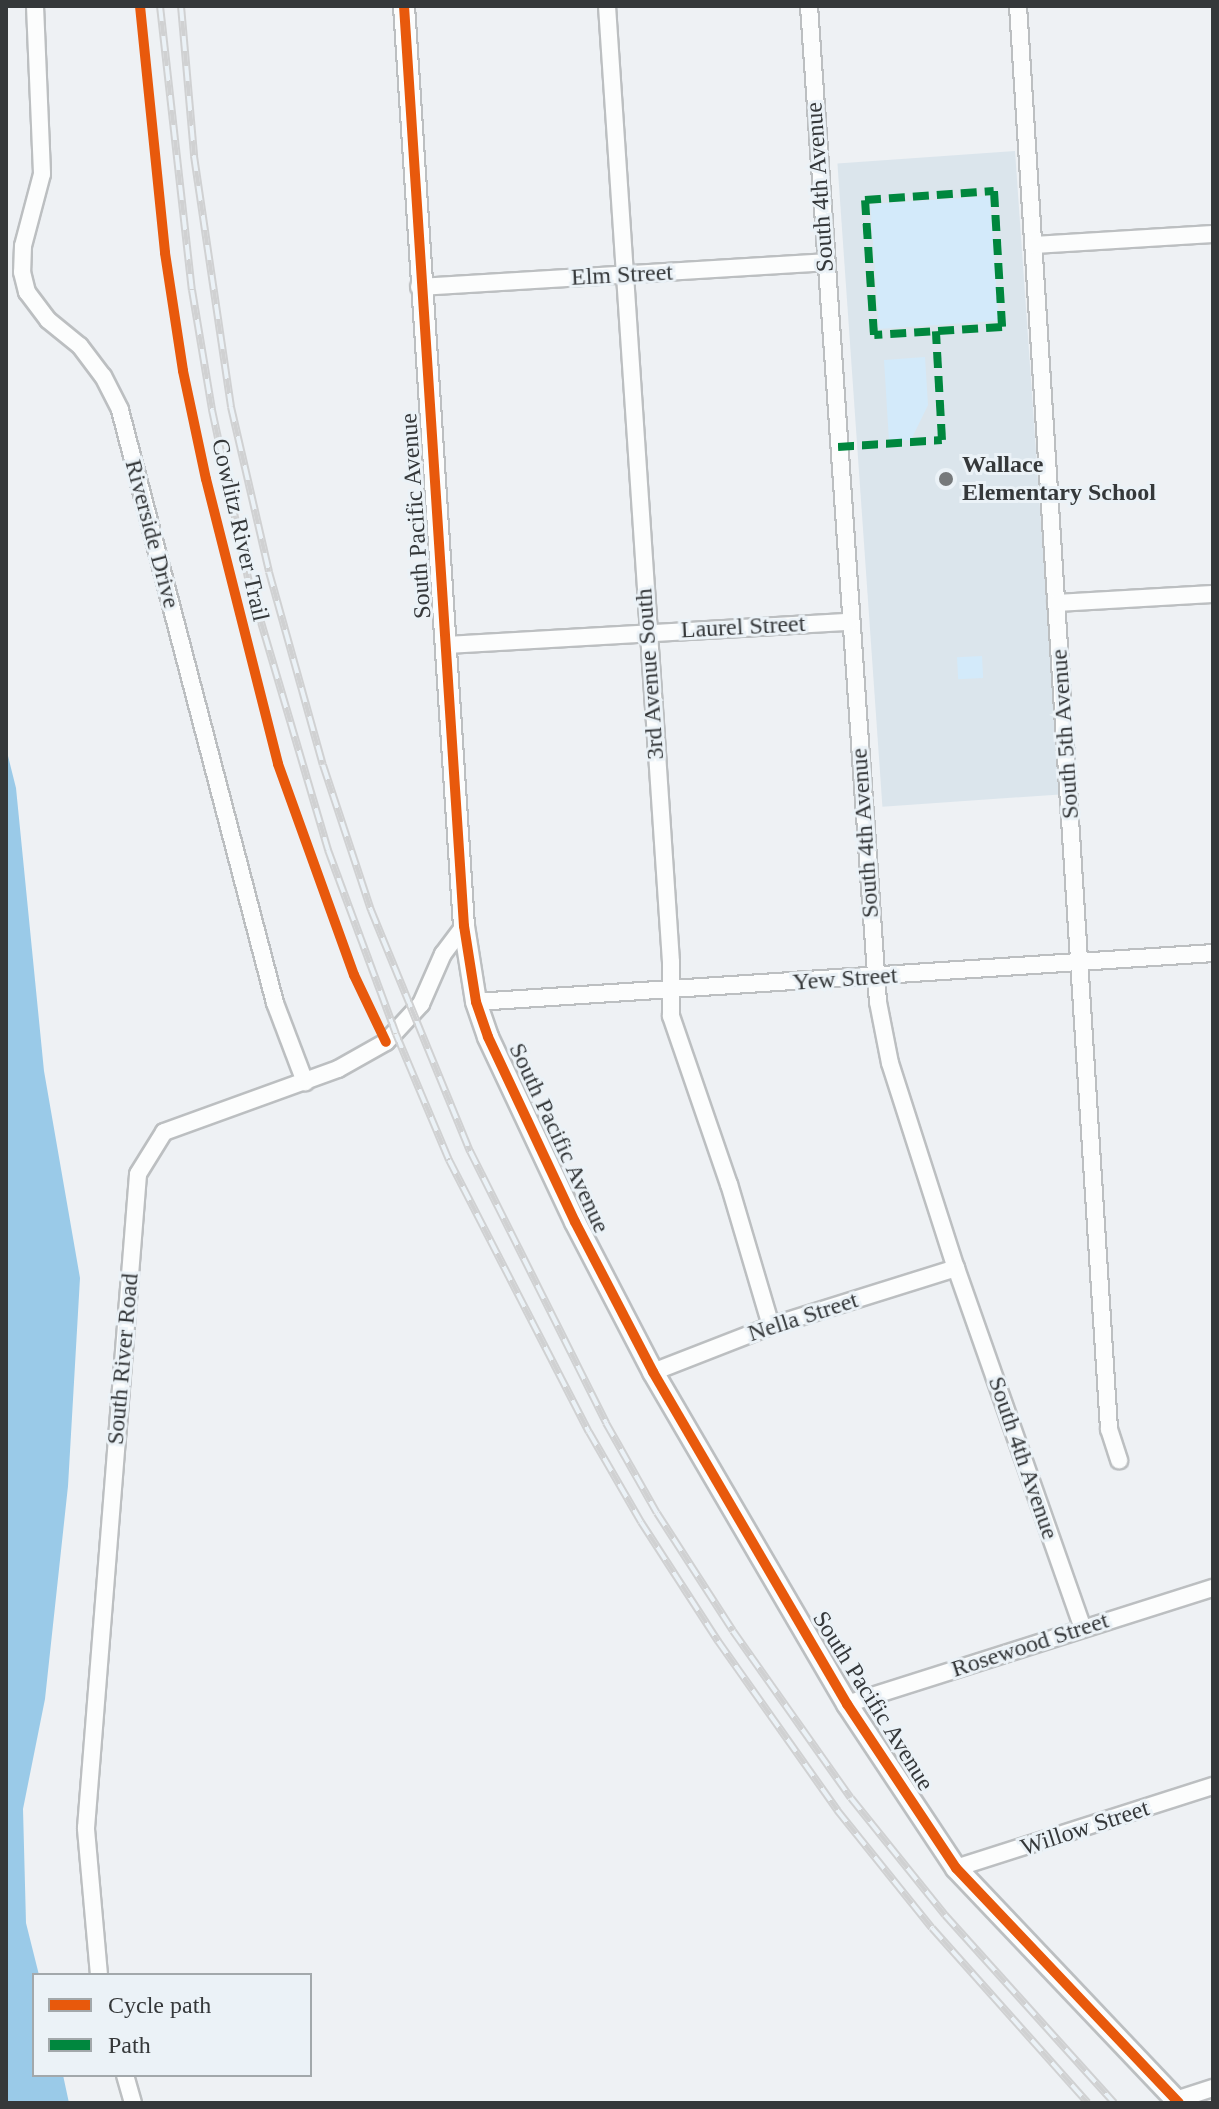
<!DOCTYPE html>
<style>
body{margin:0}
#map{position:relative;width:1219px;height:2109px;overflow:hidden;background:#eef1f4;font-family:"Times New Roman",serif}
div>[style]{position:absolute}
.built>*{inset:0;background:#dbe5ec;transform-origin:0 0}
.green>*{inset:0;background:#d3eafa;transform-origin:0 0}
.water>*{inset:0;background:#9acae8}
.roads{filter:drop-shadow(2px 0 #bcbfc1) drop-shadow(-2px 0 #bcbfc1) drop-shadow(0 2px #bcbfc1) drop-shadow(0 -2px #bcbfc1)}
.minor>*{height:16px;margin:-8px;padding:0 8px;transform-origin:8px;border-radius:8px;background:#fcfdfd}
.tertiary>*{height:20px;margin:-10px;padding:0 10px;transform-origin:10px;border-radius:10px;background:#fcfdfd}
.rail>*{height:8px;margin-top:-4px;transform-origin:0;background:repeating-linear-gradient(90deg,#ebf2f7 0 15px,#d0d1d2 0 30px);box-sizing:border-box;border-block:2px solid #d0d1d2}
.quiet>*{height:8px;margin-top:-4px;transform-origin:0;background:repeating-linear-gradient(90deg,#00873e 0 16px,transparent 0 24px)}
.cycleway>*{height:10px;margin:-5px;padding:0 5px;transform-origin:5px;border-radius:5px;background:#e8590c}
.dots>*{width:22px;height:22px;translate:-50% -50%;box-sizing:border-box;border:4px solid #ebf2f7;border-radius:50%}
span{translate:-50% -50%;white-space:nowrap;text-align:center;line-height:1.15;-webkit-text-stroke:6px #ebf2f7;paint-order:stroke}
.street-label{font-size:24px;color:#35383a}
.poi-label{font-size:24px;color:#35383a;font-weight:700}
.left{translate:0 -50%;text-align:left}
.frame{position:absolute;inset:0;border:8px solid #35383a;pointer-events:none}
.legend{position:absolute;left:32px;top:1973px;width:280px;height:104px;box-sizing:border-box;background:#ebf2f7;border:2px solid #a2a8ab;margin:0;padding:10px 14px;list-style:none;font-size:24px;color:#35383a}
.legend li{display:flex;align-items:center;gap:16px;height:40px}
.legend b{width:40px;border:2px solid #a2a8ab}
</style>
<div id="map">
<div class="built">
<div style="left:1015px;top:151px;width:645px;height:178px;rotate:86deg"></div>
</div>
<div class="green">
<div style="left:990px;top:196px;width:125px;height:120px;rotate:86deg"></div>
<div style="clip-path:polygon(925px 357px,928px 405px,911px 440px,889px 441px,884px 360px)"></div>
<div style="left:982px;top:656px;width:22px;height:25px;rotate:87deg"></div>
</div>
<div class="water">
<div style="clip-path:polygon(6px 748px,16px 788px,44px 1071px,80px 1278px,68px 1486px,45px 1699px,23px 1809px,26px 1923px,39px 1975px,34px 1975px,34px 2075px,63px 2075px,69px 2103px,6px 2103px)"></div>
</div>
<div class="roads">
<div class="minor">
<div style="left:35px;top:6px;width:168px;rotate:87.6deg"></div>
<div style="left:42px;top:174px;width:74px;rotate:104.8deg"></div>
<div style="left:23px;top:246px;width:26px;rotate:92deg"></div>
<div style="left:22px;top:272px;width:21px;rotate:76deg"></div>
<div style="left:27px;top:292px;width:35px;rotate:53deg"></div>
<div style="left:48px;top:320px;width:41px;rotate:39.1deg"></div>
<div style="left:80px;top:346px;width:38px;rotate:53deg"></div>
<div style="left:103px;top:376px;width:38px;rotate:63deg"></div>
<div style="left:120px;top:410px;width:613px;rotate:75.35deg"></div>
<div style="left:275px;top:1003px;width:85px;rotate:69.2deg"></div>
<div style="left:607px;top:6px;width:958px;rotate:86.17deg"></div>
<div style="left:671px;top:962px;width:54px;rotate:90deg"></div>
<div style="left:671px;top:1016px;width:178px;rotate:71deg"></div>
<div style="left:729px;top:1184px;width:148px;rotate:73.5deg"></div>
<div style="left:809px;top:6px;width:998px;rotate:86.04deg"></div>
<div style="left:878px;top:1002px;width:62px;rotate:78.9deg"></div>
<div style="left:890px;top:1063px;width:215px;rotate:72.2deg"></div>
<div style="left:956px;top:1268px;width:382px;rotate:70.6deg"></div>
<div style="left:1018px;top:6px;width:1426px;rotate:86.34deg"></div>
<div style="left:1109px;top:1429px;width:33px;rotate:72deg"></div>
<div style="left:1034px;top:245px;width:179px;rotate:-3.5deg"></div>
<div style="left:419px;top:287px;width:407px;rotate:-3.5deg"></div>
<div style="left:1056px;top:603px;width:157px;rotate:-3.3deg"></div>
<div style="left:446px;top:645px;width:405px;rotate:-3.3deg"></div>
<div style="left:476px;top:1002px;width:739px;rotate:-3.8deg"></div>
<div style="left:653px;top:1372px;width:127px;rotate:-21.3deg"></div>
<div style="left:771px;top:1326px;width:194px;rotate:-17.4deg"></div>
<div style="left:847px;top:1704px;width:384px;rotate:-17.6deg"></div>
<div style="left:956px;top:1868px;width:270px;rotate:-17.7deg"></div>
<div style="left:99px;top:1975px;width:148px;rotate:-95.1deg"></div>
<div style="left:86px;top:1828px;width:656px;rotate:-85.45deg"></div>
<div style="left:138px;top:1174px;width:49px;rotate:-58.2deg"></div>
<div style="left:164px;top:1132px;width:185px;rotate:-19.9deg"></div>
<div style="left:338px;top:1069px;width:55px;rotate:-29.4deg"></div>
<div style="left:386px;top:1042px;width:52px;rotate:-47.4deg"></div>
<div style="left:421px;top:1004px;width:55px;rotate:-66.3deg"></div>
<div style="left:443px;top:954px;width:35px;rotate:-53deg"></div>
<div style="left:125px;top:2075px;width:29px;rotate:74deg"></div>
<div style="left:1176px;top:2100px;width:39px;rotate:-18deg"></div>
</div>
<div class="tertiary">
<div style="left:404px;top:6px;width:922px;rotate:86.27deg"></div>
<div style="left:464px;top:926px;width:77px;rotate:81deg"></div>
<div style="left:476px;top:1002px;width:37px;rotate:71deg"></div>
<div style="left:488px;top:1037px;width:204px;rotate:64.8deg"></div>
<div style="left:575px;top:1222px;width:169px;rotate:62.5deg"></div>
<div style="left:653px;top:1372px;width:385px;rotate:59.7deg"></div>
<div style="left:847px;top:1704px;width:197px;rotate:56.4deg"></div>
<div style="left:956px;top:1868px;width:324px;rotate:46.5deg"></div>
</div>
</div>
<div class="rail">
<div style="left:160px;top:6px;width:286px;rotate:83.6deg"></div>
<div style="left:192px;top:290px;width:122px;rotate:80.5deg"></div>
<div style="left:212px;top:410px;width:172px;rotate:77.9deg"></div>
<div style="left:248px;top:578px;width:284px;rotate:73.6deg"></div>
<div style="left:328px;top:850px;width:196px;rotate:69.7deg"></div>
<div style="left:396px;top:1034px;width:137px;rotate:67.2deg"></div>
<div style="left:449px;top:1160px;width:306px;rotate:62.8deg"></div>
<div style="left:589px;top:1432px;width:104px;rotate:60deg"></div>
<div style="left:641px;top:1522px;width:142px;rotate:57.1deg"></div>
<div style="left:718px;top:1641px;width:207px;rotate:54.8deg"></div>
<div style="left:837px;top:1810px;width:151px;rotate:51.2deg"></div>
<div style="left:932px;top:1928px;width:234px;rotate:48.3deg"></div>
<div style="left:181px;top:6px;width:151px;rotate:85deg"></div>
<div style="left:194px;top:156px;width:254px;rotate:81.6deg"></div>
<div style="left:231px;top:407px;width:169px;rotate:77deg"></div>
<div style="left:269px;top:572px;width:200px;rotate:74.4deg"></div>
<div style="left:323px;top:765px;width:153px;rotate:71.7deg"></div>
<div style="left:371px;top:910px;width:261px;rotate:67.7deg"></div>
<div style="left:470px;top:1151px;width:304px;rotate:63.4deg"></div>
<div style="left:606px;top:1423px;width:103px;rotate:60.5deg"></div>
<div style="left:657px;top:1513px;width:140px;rotate:57.2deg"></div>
<div style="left:733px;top:1631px;width:204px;rotate:54.8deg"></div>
<div style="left:851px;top:1798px;width:150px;rotate:51.2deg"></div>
<div style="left:945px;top:1915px;width:253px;rotate:48deg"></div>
</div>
<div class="quiet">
<div style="left:994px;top:191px;width:136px;rotate:86.6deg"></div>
<div style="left:1002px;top:327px;width:128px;rotate:176.4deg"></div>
<div style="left:874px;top:335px;width:135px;rotate:-93.8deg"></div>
<div style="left:865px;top:200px;width:129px;rotate:-4deg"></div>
<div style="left:838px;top:447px;width:104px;rotate:-3.9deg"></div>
<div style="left:942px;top:440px;width:109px;rotate:-93.2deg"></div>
</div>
<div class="cycleway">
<div style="left:140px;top:6px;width:248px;rotate:84.2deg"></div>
<div style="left:165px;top:253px;width:119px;rotate:81.3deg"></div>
<div style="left:183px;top:371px;width:110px;rotate:78deg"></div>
<div style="left:206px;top:479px;width:294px;rotate:75.8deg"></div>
<div style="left:278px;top:764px;width:224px;rotate:70.2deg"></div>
<div style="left:354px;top:975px;width:74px;rotate:64.5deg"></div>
<div style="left:404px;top:6px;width:922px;rotate:86.27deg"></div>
<div style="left:464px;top:926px;width:77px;rotate:81deg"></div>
<div style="left:476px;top:1002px;width:37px;rotate:71deg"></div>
<div style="left:488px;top:1037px;width:204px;rotate:64.8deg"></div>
<div style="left:575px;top:1222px;width:169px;rotate:62.5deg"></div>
<div style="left:653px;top:1372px;width:385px;rotate:59.7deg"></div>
<div style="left:847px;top:1704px;width:197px;rotate:56.4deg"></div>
<div style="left:956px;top:1868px;width:324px;rotate:46.5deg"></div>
</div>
<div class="dots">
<div style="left:946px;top:479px;background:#76797b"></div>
</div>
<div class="street-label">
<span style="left:820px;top:187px;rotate:-94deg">South 4th Avenue</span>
<span style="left:622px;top:275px;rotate:-3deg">Elm Street</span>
<span style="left:416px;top:516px;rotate:-94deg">South Pacific Avenue</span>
<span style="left:240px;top:530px;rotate:77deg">Cowlitz River Trail</span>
<span style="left:152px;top:534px;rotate:75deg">Riverside Drive</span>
<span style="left:743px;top:627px;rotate:-3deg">Laurel Street</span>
<span style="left:650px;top:674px;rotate:-94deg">3rd Avenue South</span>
<span style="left:1065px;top:734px;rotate:-94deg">South 5th Avenue</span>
<span style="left:865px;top:833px;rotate:-94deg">South 4th Avenue</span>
<span style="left:845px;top:979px;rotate:-4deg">Yew Street</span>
<span style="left:559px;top:1138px;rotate:65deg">South Pacific Avenue</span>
<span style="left:803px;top:1317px;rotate:-18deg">Nella Street</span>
<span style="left:123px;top:1359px;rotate:-85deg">South River Road</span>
<span style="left:1023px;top:1458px;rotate:71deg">South 4th Avenue</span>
<span style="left:1030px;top:1645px;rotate:-18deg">Rosewood Street</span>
<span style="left:873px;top:1701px;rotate:58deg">South Pacific Avenue</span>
<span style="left:1085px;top:1828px;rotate:-18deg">Willow Street</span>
</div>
<div class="poi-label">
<span class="left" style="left:962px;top:479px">Wallace<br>Elementary School</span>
</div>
<div class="frame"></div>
<ul class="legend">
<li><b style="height:10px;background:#e8590c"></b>Cycle path</li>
<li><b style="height:10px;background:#00873e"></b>Path</li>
</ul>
</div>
